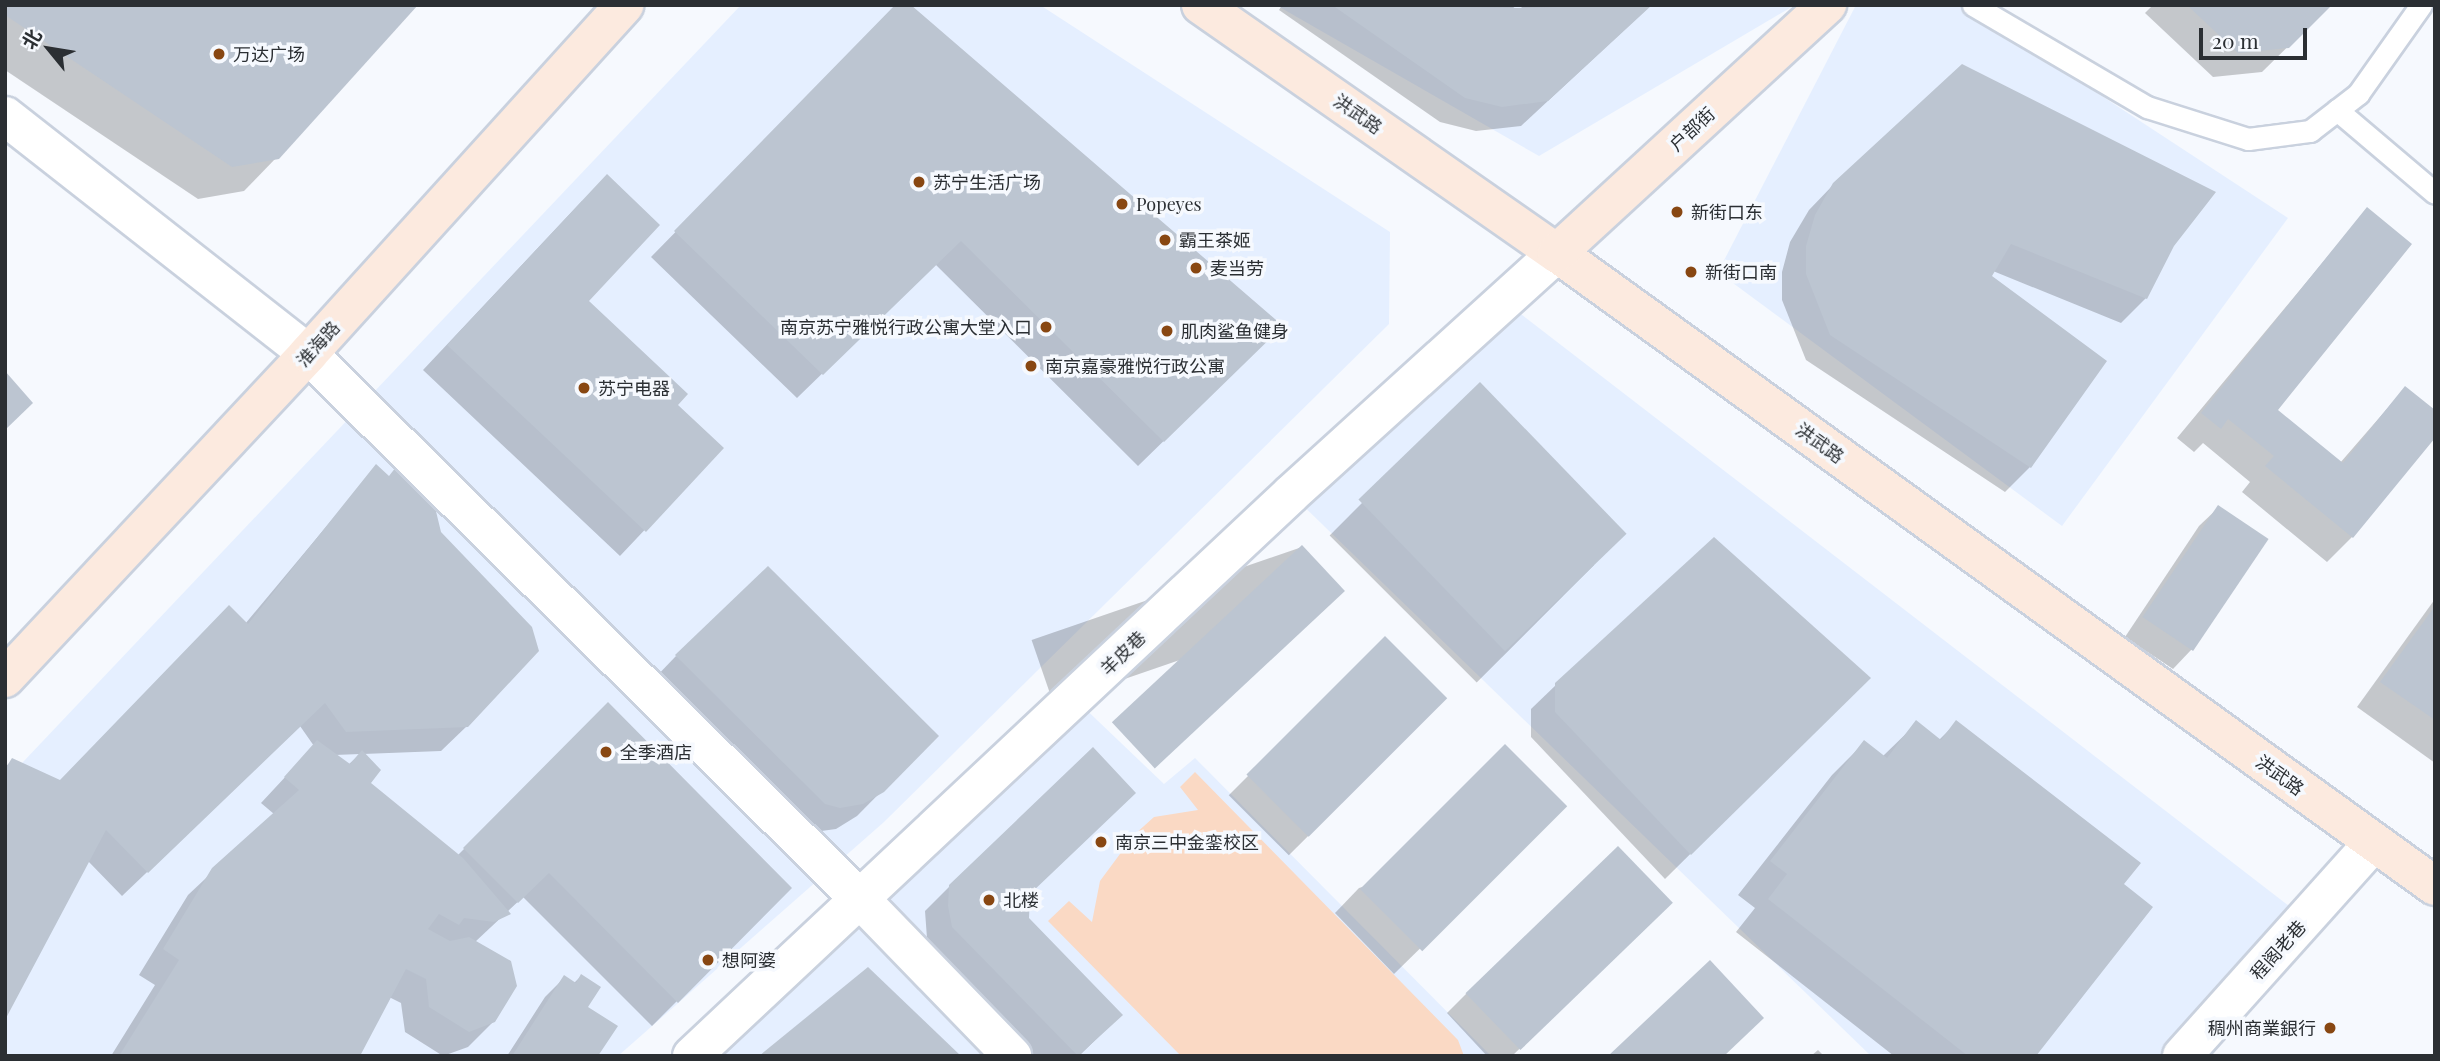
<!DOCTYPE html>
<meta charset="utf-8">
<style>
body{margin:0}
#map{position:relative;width:2440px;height:1061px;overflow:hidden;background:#f6f9fe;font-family:"Playfair Display","Noto Sans SC",serif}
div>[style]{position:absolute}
.built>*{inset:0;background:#e5efff}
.green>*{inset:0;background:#fad9c4}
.shadow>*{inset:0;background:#0003;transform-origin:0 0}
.building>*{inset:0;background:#bcc5d1;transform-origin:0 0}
.roads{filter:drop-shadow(2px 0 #c9d1de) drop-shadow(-2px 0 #c9d1de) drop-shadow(0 2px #c9d1de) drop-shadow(0 -2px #c9d1de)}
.lane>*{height:21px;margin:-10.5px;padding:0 10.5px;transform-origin:10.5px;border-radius:10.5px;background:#fff}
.street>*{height:38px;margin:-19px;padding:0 19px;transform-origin:19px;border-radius:19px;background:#fff}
.secondary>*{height:38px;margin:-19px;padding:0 19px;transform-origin:19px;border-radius:19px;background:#fceadf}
.dots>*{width:19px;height:19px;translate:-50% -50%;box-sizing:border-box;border:4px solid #f6f9fe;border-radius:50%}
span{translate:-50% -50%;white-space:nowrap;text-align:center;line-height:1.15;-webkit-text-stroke:7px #f6f9fe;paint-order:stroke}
.poi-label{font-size:18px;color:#2b2f33}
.left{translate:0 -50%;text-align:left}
.right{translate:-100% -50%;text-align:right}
.street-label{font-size:18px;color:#2b2f33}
.frame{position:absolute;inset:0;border:7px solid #2b2f33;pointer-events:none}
.north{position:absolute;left:14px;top:14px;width:70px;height:70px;-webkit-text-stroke:5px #f6f9fe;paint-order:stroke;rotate:300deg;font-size:19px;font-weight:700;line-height:28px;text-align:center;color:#2b2f33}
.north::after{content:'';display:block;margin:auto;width:24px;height:32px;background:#2b2f33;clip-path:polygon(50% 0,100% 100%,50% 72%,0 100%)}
.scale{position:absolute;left:2199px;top:28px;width:108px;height:32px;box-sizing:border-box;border:4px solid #2b2f33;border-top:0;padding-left:9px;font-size:21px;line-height:24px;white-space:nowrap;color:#2b2f33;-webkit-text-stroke:5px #f6f9fe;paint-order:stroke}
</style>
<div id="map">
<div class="built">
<div style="clip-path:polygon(741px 5px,1040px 5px,1390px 232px,1389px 324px,884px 822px,618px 1056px,5px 1056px,5px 781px)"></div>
<div style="clip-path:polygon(1276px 5px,1795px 5px,1539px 156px)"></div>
<div style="clip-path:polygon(1856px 5px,1963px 5px,2288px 218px,2062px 526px,1718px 272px)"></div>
<div style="clip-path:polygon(1504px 301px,2306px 919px,2182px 1056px,1871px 1056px,1291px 494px)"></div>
<div style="clip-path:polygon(1075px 699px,1164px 784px,1195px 758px,1491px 1056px,692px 1056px)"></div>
</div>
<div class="green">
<div style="clip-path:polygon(1195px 772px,1458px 1040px,1464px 1056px,1181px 1056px,1048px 921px,1069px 901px,1092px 922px,1100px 881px,1134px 835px,1154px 817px,1198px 810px,1180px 787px)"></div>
</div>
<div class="shadow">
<div style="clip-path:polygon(5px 5px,277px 157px,244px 191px,198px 199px,5px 70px)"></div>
<div style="clip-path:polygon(898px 5px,1256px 351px,1138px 466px,935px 264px,797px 398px,651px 257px)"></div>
<div style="clip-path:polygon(1282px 5px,1511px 5px,1518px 11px,1524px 5px,1651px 5px,1521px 126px,1476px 131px,1440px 122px,1279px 10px)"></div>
<div style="clip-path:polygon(2153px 5px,2330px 5px,2262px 72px,2213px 77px,2145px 13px)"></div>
<div style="clip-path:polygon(1834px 184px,2172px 245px,2146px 298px,2121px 323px,1993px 271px,1990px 277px,2030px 467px,2005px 492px,1806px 360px,1782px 300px,1782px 272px,1790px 242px,1809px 210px)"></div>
<div style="clip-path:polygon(582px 201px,586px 301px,676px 405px,722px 448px,620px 556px,423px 370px)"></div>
<div style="clip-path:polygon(2367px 209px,2275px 411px,2340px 463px,2405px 388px,2352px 537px,2327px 562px,2242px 492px,2250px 482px,2203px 443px,2194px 452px,2177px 438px)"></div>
<div style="left:1447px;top:418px;width:208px;height:166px;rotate:45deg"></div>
<div style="clip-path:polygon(evenodd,376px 467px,467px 726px,441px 751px,363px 754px,369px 784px,457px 856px,608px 705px,790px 888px,652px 1026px,523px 897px,475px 942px,494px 1021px,468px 1047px,443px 1056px,405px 1032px,401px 1003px,389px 997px,357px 1056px,111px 1056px,155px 985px,139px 975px,188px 895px,274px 814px,261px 803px,314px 746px,300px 726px,122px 896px,88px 861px,5px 1017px,5px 767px,12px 761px,60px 782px,245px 624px,376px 467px,360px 754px,348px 765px,335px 755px,360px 754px)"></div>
<div style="clip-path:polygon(2219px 507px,2192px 649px,2173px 669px,2125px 637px,2199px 526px)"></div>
<div style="left:1302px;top:547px;width:67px;height:286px;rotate:71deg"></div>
<div style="clip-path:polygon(2435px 599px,2435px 763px,2357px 707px)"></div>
<div style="left:1385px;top:639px;width:85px;height:221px;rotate:45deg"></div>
<div style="clip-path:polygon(676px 656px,936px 736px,857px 816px,836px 829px,814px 832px,652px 681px)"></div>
<div style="clip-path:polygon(1868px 678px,1665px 879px,1531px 737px,1531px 709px,1557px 684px)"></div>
<div style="clip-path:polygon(1957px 722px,2034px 1056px,1894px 1056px,1736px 932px,1755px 908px,1738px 895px,1832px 775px,1865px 742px,1883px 756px,1917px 723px,1939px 740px)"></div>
<div style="clip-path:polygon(1539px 832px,1394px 974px,1335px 913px,1359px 888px)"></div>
<div style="clip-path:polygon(950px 886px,1028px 894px,1027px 919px,1121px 1015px,1079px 1056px,1029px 1056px,928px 952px,925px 911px)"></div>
<div style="clip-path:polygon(1651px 923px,1512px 1056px,1487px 1056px,1447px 1013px,1466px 994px)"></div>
<div style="clip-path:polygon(581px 976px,596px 1056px,507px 1056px,545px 997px,565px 977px,574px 983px)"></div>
<div style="clip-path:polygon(1818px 1050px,1824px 1056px,1811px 1056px)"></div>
</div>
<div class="building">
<div style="clip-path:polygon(5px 5px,418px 5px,279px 159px,232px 167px,5px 15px)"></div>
<div style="clip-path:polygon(895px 5px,911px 5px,1283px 326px,1164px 442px,961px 241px,823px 375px,674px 231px)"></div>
<div style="clip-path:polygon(1332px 5px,1518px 8px,1652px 5px,1548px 101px,1502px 107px,1465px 98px)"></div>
<div style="clip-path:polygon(2187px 5px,2332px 5px,2289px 48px,2238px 53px)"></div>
<div style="clip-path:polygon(1962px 64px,2216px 192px,2174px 246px,2147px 299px,2011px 244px,1992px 276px,2107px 361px,2031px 468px,1830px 335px,1806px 274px,1806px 246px,1815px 215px,1833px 183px)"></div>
<div style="clip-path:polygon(607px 174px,660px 225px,589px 301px,688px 394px,678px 405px,724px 448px,646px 532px,447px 345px)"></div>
<div style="clip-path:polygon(2367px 207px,2412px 244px,2278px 410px,2343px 463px,2405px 386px,2435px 410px,2435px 438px,2353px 538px,2265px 466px,2274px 456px,2228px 419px,2221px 429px,2201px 413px)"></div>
<div style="clip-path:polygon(5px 371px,33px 403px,5px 430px)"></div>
<div style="left:1480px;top:382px;width:211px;height:169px;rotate:46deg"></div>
<div style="clip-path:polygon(376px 464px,389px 476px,396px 467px,434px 503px,441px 532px,532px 627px,539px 651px,468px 727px,346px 732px,325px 703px,148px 873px,106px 830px,5px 1020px,5px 769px,12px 758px,60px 780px,229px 605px,248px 624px)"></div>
<div style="left:2218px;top:505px;width:61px;height:135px;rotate:34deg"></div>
<div style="clip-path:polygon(1714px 537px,1871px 678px,1691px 855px,1555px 712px,1555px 683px)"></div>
<div style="left:1302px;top:545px;width:63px;height:260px;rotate:47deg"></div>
<div style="clip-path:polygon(768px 566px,939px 736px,884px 792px,863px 804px,840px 808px,825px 804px,675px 655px)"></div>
<div style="clip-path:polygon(2435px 606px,2435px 720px,2380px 682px)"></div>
<div style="left:1385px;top:636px;width:88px;height:196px;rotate:45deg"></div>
<div style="clip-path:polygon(608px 702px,792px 888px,678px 1003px,549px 873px,518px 903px,463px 848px)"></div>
<div style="clip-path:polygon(1916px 720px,1941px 740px,1956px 720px,2141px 863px,2124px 884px,2153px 907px,2036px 1056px,1968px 1056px,1768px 899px,1787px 874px,1770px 861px,1864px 740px,1887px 758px)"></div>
<div style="clip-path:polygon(317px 740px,350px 764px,362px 750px,381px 770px,371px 783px,463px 858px,511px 914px,494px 922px,464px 918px,459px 925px,439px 914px,428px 929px,450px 941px,469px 937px,511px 961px,517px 986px,495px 1022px,469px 1032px,429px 1007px,426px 979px,406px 969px,360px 1056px,119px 1056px,179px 960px,163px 949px,212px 868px,299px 790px,284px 777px)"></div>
<div style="left:1505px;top:744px;width:88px;height:205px;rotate:45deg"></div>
<div style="clip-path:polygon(1093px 747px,1136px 793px,1030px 894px,1029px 918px,1123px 1015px,1078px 1056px,952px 927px,948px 906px,949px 885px)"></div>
<div style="left:1618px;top:846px;width:79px;height:212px;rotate:46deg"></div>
<div style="clip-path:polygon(1710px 960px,1764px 1018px,1724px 1056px,1608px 1056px)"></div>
<div style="clip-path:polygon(868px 967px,961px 1056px,759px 1056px)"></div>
<div style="clip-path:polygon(581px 974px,601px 987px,588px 1007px,618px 1026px,598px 1056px,512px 1056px,564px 975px,576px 983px)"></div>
</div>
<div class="roads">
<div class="lane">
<div style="left:1973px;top:5px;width:202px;rotate:30.4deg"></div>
<div style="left:2147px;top:107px;width:106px;rotate:17.6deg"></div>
<div style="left:2248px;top:139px;width:63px;rotate:-7.4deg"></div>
<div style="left:2310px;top:131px;width:61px;rotate:-37.6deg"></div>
<div style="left:2358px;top:94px;width:109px;rotate:-54.7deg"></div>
<div style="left:2337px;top:110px;width:128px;rotate:40.3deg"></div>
</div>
<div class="street">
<div style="left:5px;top:116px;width:385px;rotate:38.1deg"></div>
<div style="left:308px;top:354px;width:779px;rotate:44.64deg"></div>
<div style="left:862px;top:901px;width:216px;rotate:45.9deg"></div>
<div style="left:692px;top:1056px;width:821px;rotate:-43.17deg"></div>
<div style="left:1291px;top:494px;width:359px;rotate:-42.2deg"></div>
<div style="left:2182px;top:1056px;width:286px;rotate:-48.1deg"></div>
</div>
<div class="secondary">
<div style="left:1201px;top:5px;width:434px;rotate:34.9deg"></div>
<div style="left:1557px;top:253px;width:1082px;rotate:35.79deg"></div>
<div style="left:1557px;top:253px;width:367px;rotate:-42.6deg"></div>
<div style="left:5px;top:678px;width:444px;rotate:-46.9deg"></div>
<div style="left:308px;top:354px;width:471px;rotate:-47.8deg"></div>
</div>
</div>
<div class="dots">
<div style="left:219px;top:54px;background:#884712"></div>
<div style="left:919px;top:182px;background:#884712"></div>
<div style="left:1122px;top:204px;background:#884712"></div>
<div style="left:1677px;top:212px;background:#884712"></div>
<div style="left:1165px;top:240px;background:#884712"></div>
<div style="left:1196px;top:268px;background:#884712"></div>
<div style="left:1691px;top:272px;background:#884712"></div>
<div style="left:1046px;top:327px;background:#884712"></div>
<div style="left:1167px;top:331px;background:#884712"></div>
<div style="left:1031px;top:366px;background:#884712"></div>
<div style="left:584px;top:388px;background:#884712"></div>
<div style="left:606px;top:752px;background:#884712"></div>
<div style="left:1101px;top:842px;background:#884712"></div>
<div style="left:989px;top:900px;background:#884712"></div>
<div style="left:708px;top:960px;background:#884712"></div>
<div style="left:2330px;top:1028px;background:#884712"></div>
</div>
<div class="poi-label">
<span class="left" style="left:233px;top:54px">万达广场</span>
<span class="left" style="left:933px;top:182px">苏宁生活广场</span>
<span class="left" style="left:1136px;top:204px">Popeyes</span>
<span class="left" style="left:1691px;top:212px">新街口东</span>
<span class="left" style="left:1179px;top:240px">霸王茶姬</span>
<span class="left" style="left:1210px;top:268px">麦当劳</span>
<span class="left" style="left:1705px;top:272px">新街口南</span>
<span class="right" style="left:1032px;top:327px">南京苏宁雅悦行政公寓大堂入口</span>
<span class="left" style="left:1181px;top:331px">肌肉鲨鱼健身</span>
<span class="left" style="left:1045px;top:366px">南京嘉豪雅悦行政公寓</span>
<span class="left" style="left:598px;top:388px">苏宁电器</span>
<span class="left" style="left:620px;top:752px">全季酒店</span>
<span class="left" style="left:1115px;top:842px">南京三中金銮校区</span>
<span class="left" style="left:1003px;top:900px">北楼</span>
<span class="left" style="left:722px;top:960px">想阿婆</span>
<span class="right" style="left:2316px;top:1028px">稠州商業銀行</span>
</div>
<div class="street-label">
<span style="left:1358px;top:114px;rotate:35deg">洪武路</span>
<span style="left:1692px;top:129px;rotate:-43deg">户部街</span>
<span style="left:318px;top:344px;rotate:-48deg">淮海路</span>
<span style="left:1820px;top:443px;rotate:36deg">洪武路</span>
<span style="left:1123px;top:653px;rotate:-44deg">羊皮巷</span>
<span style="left:2280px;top:775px;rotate:36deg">洪武路</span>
<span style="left:2278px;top:950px;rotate:-48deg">程阁老巷</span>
</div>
<div class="frame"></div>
<div class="north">北</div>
<div class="scale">20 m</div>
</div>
